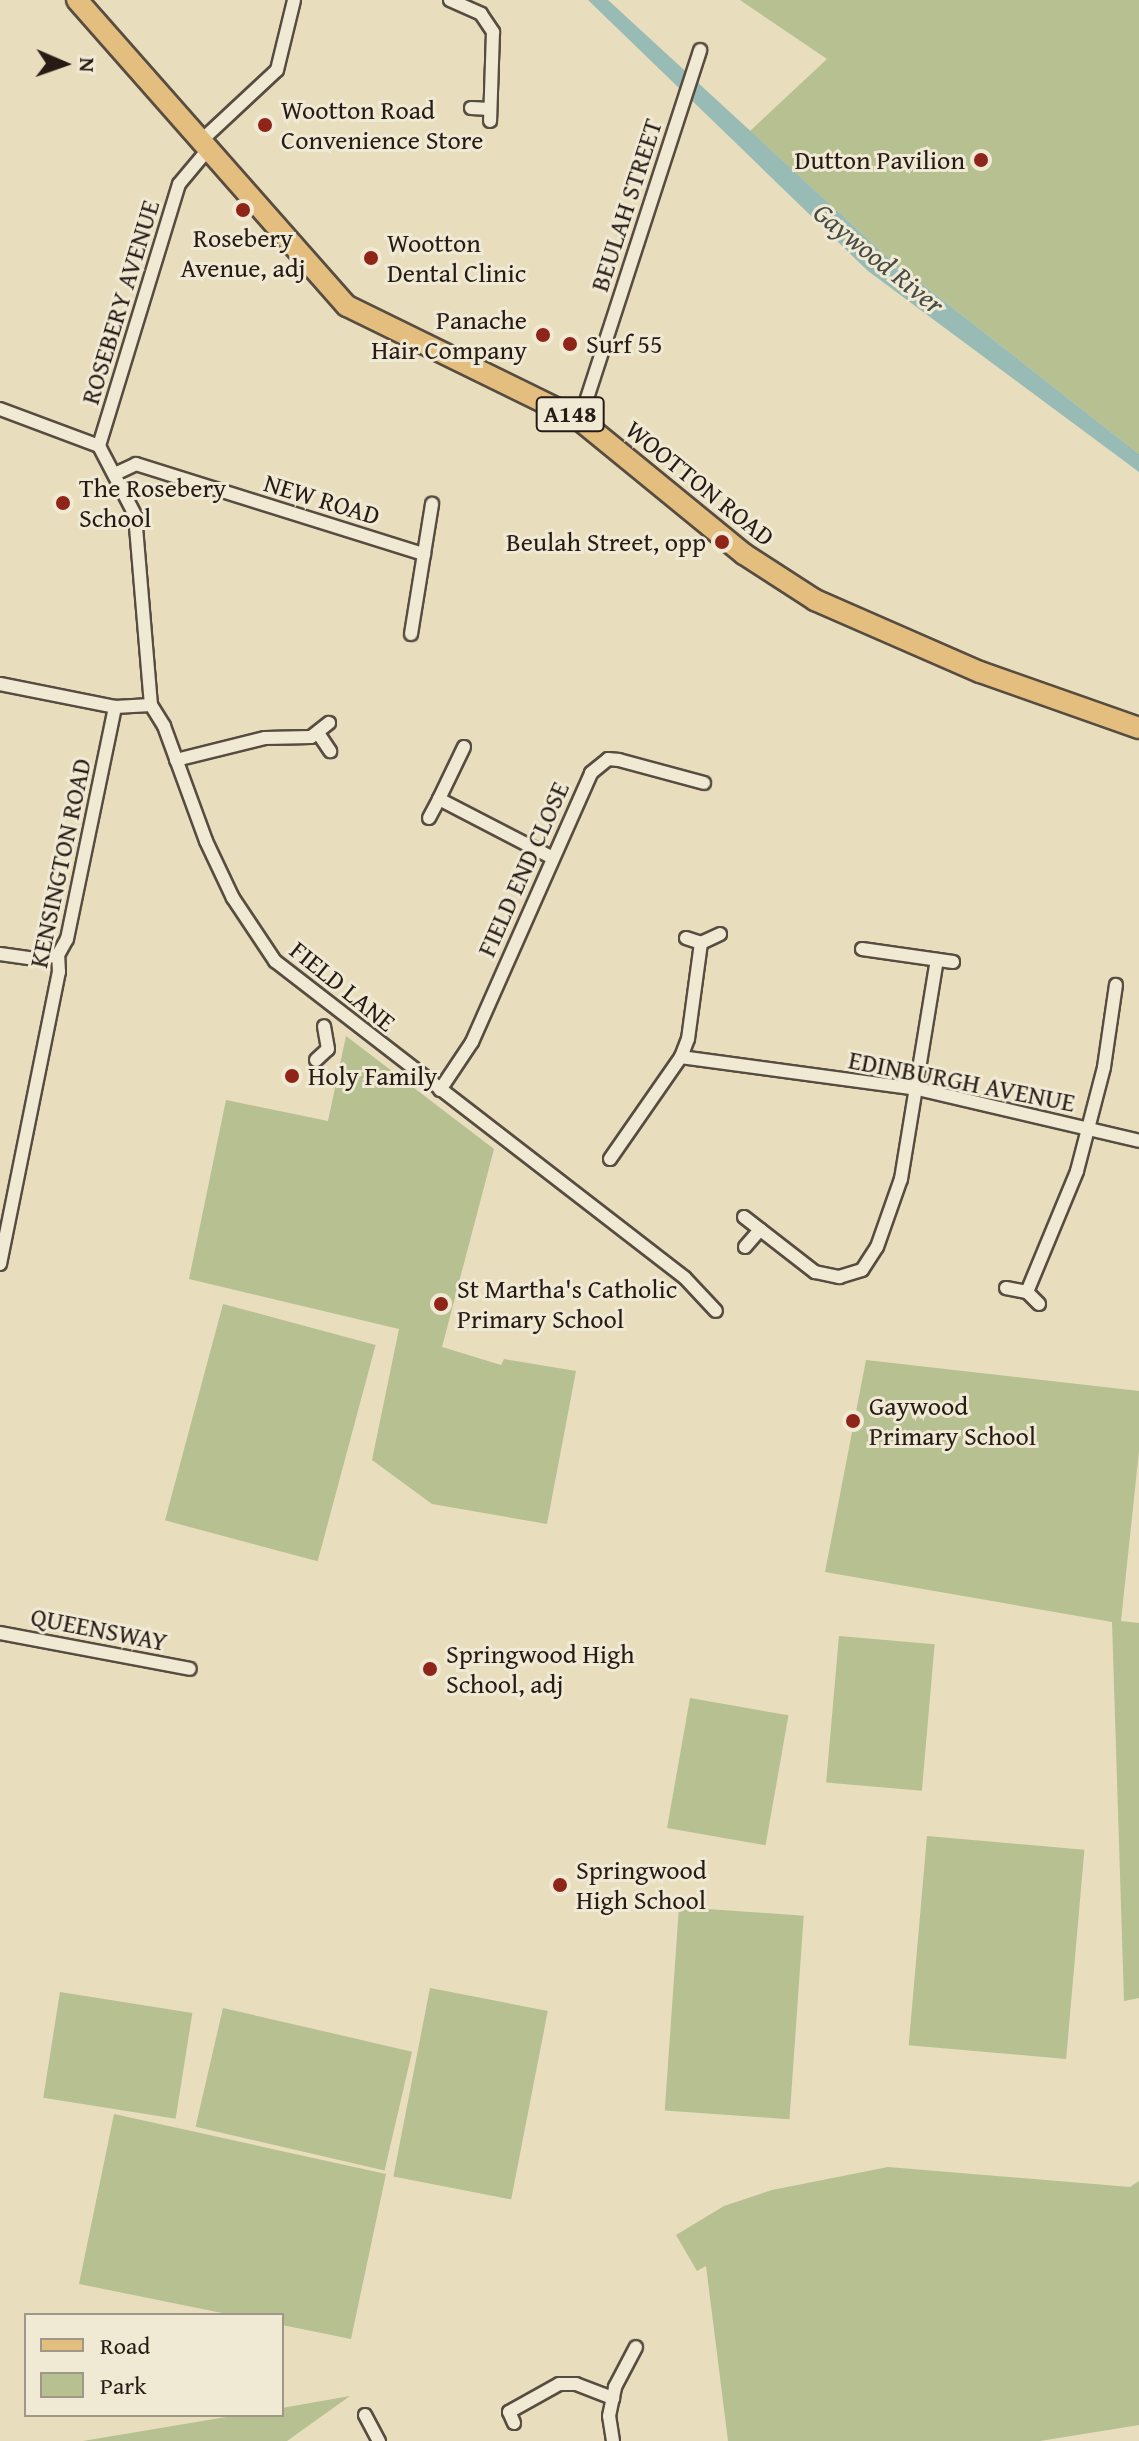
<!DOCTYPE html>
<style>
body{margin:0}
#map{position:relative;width:1139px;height:2441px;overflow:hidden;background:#e8ddbd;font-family:"Gentium Book Plus",serif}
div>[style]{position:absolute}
.green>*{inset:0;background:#b6c090;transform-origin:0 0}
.water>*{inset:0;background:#98bbb6}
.roads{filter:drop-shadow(2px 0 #574c40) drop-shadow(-2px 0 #574c40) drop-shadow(0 2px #574c40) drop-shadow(0 -2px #574c40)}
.street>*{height:12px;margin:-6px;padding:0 6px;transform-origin:6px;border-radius:6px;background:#f0e9d4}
.primary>*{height:20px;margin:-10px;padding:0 10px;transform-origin:10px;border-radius:10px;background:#e4be7e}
.dots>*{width:22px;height:22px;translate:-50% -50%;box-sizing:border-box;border:4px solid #f0e9d4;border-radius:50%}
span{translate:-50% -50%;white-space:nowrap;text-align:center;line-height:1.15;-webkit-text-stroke:6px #f0e9d4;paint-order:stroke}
.shield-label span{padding:2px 6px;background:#f0e9d4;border:2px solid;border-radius:6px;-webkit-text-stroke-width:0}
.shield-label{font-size:24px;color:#271b16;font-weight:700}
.poi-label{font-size:26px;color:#271b16}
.left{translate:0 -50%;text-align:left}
.right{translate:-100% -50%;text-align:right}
.street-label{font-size:26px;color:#271b16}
.water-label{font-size:28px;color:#494b46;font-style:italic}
.legend{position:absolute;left:24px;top:2313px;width:260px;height:104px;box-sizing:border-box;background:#f0e9d4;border:2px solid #a09788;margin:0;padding:10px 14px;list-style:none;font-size:24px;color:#271b16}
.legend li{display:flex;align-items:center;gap:16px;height:40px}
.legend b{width:40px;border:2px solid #a09788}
.north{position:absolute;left:24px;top:24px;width:80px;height:80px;-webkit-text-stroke:6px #f0e9d4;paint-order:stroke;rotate:92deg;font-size:22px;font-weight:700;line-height:32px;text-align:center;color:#271b16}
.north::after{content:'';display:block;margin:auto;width:28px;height:36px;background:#271b16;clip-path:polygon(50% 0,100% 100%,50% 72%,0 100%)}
</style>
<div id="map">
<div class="green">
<div style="clip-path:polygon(740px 0,1139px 0,1139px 454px,884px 254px,750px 131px,827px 59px)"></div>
<div style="clip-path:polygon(346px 1036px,494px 1149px,442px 1347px,501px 1365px,504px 1359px,576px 1371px,547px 1524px,432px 1504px,372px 1460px,399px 1329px,189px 1279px,226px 1100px,328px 1121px)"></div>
<div style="left:223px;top:1304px;width:158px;height:224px;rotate:15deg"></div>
<div style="clip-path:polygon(866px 1360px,1139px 1391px,1139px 1451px,1121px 1621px,1139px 1623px,1139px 1998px,1124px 2001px,1112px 1622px,825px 1572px)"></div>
<div style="left:839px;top:1636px;width:96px;height:147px;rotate:5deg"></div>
<div style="left:690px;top:1698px;width:100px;height:132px;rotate:10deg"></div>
<div style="left:927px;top:1836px;width:158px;height:210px;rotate:5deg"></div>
<div style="left:679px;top:1907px;width:125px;height:204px;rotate:4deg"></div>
<div style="left:430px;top:1988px;width:120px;height:192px;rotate:11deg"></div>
<div style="left:60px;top:1992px;width:134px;height:107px;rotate:9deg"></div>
<div style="left:223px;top:2008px;width:194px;height:122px;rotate:13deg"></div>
<div style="clip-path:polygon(114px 2114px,386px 2174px,351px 2339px,282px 2325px,282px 2315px,232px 2315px,79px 2284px)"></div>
<div style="clip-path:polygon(888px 2167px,1130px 2187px,1139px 2181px,1139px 2425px,1040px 2441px,728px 2441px,706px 2266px,697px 2271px,676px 2235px,724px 2206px,772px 2190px)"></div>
<div style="clip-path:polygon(350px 2396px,287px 2441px,83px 2441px,238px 2415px,282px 2415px,282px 2408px)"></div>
</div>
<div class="water">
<div style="clip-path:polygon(588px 0,608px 0,884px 254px,1139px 454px,1139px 472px,868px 271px)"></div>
</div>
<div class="roads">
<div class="street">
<div style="left:450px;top:0;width:34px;rotate:24deg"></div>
<div style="left:481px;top:14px;width:22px;rotate:56deg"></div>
<div style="left:493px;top:32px;width:89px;rotate:91.9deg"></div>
<div style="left:471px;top:108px;width:19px;rotate:3deg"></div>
<div style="left:203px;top:139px;width:101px;rotate:-43deg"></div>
<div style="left:277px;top:70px;width:72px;rotate:-76.3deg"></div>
<div style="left:210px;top:147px;width:48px;rotate:130deg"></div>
<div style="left:179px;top:184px;width:274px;rotate:107deg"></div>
<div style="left:99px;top:446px;width:78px;rotate:62.4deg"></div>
<div style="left:135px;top:515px;width:191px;rotate:85.2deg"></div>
<div style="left:151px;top:705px;width:25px;rotate:58deg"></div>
<div style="left:164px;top:726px;width:122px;rotate:69.9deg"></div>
<div style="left:206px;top:841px;width:63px;rotate:64.7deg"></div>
<div style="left:233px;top:898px;width:76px;rotate:56.3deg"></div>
<div style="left:275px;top:961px;width:518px;rotate:37.71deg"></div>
<div style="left:685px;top:1278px;width:45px;rotate:46.8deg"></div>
<div style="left:0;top:409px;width:106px;rotate:20.5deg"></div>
<div style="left:580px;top:420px;width:389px;rotate:-72deg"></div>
<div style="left:117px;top:473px;width:21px;rotate:-25deg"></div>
<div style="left:136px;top:464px;width:302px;rotate:17.4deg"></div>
<div style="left:411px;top:634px;width:132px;rotate:-80.8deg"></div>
<div style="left:0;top:684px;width:117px;rotate:11.3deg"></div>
<div style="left:115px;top:707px;width:36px;rotate:-3deg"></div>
<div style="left:318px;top:733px;width:22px;rotate:56deg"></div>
<div style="left:464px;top:747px;width:58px;rotate:115.7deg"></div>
<div style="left:439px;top:799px;width:128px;rotate:27.4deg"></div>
<div style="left:176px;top:760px;width:92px;rotate:-13.9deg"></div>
<div style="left:265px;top:738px;width:46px;rotate:-1.2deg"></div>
<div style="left:311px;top:737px;width:23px;rotate:-38deg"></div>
<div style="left:429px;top:818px;width:21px;rotate:-62deg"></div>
<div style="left:686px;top:938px;width:16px;rotate:18deg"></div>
<div style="left:701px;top:943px;width:21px;rotate:-25deg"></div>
<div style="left:862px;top:949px;width:92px;rotate:8.1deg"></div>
<div style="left:0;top:954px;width:34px;rotate:8deg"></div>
<div style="left:34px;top:959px;width:24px;rotate:-9deg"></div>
<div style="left:681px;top:1057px;width:239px;rotate:7.7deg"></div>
<div style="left:918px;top:1089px;width:227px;rotate:13.2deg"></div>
<div style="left:316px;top:1060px;width:16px;rotate:-43deg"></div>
<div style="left:328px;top:1049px;width:23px;rotate:-100deg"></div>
<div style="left:440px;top:1090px;width:58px;rotate:-56.3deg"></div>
<div style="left:472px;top:1042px;width:294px;rotate:-66.1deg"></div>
<div style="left:591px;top:773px;width:22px;rotate:-39deg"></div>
<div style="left:608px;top:759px;width:11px;rotate:5deg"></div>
<div style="left:619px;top:760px;width:88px;rotate:15.1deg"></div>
<div style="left:610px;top:1159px;width:124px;rotate:-55.2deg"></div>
<div style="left:681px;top:1057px;width:19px;rotate:-69deg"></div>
<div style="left:688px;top:1039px;width:97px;rotate:-82.3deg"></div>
<div style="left:744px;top:1217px;width:90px;rotate:37.8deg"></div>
<div style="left:815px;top:1272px;width:25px;rotate:12deg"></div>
<div style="left:839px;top:1277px;width:24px;rotate:-17deg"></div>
<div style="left:862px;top:1270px;width:27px;rotate:-57deg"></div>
<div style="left:877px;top:1247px;width:72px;rotate:-70.6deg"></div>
<div style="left:901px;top:1179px;width:222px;rotate:-80.7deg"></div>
<div style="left:745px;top:1247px;width:23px;rotate:-49deg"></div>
<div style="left:0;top:1264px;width:298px;rotate:-78.6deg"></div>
<div style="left:59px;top:972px;width:17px;rotate:-93deg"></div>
<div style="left:58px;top:955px;width:18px;rotate:-61deg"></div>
<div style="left:67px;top:939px;width:237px;rotate:-78.3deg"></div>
<div style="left:1006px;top:1288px;width:21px;rotate:11deg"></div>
<div style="left:1027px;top:1292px;width:17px;rotate:45deg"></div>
<div style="left:1027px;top:1292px;width:131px;rotate:-67.5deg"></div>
<div style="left:1077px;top:1171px;width:107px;rotate:-75.4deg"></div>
<div style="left:1104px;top:1067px;width:83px;rotate:-81.7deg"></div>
<div style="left:0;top:1633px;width:193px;rotate:10.7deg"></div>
<div style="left:365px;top:2415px;width:30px;rotate:62deg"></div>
<div style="left:514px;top:2423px;width:12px;rotate:-114deg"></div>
<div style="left:509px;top:2412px;width:57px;rotate:-29.2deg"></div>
<div style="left:559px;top:2384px;width:17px"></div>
<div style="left:576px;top:2384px;width:40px;rotate:21deg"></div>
<div style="left:613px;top:2441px;width:25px;rotate:-99deg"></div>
<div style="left:609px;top:2416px;width:30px;rotate:-78deg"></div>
<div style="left:615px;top:2387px;width:45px;rotate:-62.3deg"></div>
</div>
<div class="primary">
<div style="left:77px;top:0;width:408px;rotate:48.6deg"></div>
<div style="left:347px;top:306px;width:259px;rotate:26.1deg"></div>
<div style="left:580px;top:420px;width:212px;rotate:39.3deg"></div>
<div style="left:744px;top:554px;width:85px;rotate:32.9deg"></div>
<div style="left:815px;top:600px;width:180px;rotate:23.6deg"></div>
<div style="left:980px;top:672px;width:169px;rotate:19.4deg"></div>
</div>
</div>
<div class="dots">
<div style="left:265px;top:125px;background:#8f2418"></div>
<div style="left:981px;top:160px;background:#8f2418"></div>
<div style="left:243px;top:210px;background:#8f2418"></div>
<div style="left:371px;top:258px;background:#8f2418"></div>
<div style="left:543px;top:335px;background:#8f2418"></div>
<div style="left:570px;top:344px;background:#8f2418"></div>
<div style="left:63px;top:503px;background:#8f2418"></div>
<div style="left:722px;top:542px;background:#8f2418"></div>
<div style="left:292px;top:1076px;background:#8f2418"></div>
<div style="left:441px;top:1304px;background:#8f2418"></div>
<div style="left:853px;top:1421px;background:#8f2418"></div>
<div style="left:430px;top:1669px;background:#8f2418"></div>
<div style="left:560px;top:1885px;background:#8f2418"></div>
</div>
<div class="shield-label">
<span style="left:570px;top:414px">A148</span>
</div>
<div class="poi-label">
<span class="left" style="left:281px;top:125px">Wootton Road<br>Convenience Store</span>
<span class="right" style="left:965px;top:160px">Dutton Pavilion</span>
<span style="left:243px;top:253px">Rosebery<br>Avenue, adj</span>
<span class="left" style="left:387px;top:258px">Wootton<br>Dental Clinic</span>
<span class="right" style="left:527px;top:335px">Panache<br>Hair Company</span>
<span class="left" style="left:586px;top:344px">Surf 55</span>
<span class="left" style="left:79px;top:503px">The Rosebery<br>School</span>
<span class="right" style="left:706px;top:542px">Beulah Street, opp</span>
<span class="left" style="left:308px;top:1076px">Holy Family</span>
<span class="left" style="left:457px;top:1304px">St Martha's Catholic<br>Primary School</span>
<span class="left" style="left:869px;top:1421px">Gaywood<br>Primary School</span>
<span class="left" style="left:446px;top:1669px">Springwood High<br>School, adj</span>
<span class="left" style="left:576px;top:1885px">Springwood<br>High School</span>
</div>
<div class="street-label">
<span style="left:626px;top:205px;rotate:-72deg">BEULAH STREET</span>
<span style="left:120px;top:302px;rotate:-73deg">ROSEBERY AVENUE</span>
<span style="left:700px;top:483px;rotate:39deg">WOOTTON ROAD</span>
<span style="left:322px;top:499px;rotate:17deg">NEW ROAD</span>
<span style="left:60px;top:863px;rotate:-78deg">KENSINGTON ROAD</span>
<span style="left:523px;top:869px;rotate:-66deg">FIELD END CLOSE</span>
<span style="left:343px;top:986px;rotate:39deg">FIELD LANE</span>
<span style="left:962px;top:1081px;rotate:11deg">EDINBURGH AVENUE</span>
<span style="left:99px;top:1629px;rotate:11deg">QUEENSWAY</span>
</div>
<div class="water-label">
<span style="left:879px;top:258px;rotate:39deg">Gaywood River</span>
</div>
<ul class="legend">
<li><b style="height:10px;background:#e4be7e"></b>Road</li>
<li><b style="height:22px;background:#b6c090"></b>Park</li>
</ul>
<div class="north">N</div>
</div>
